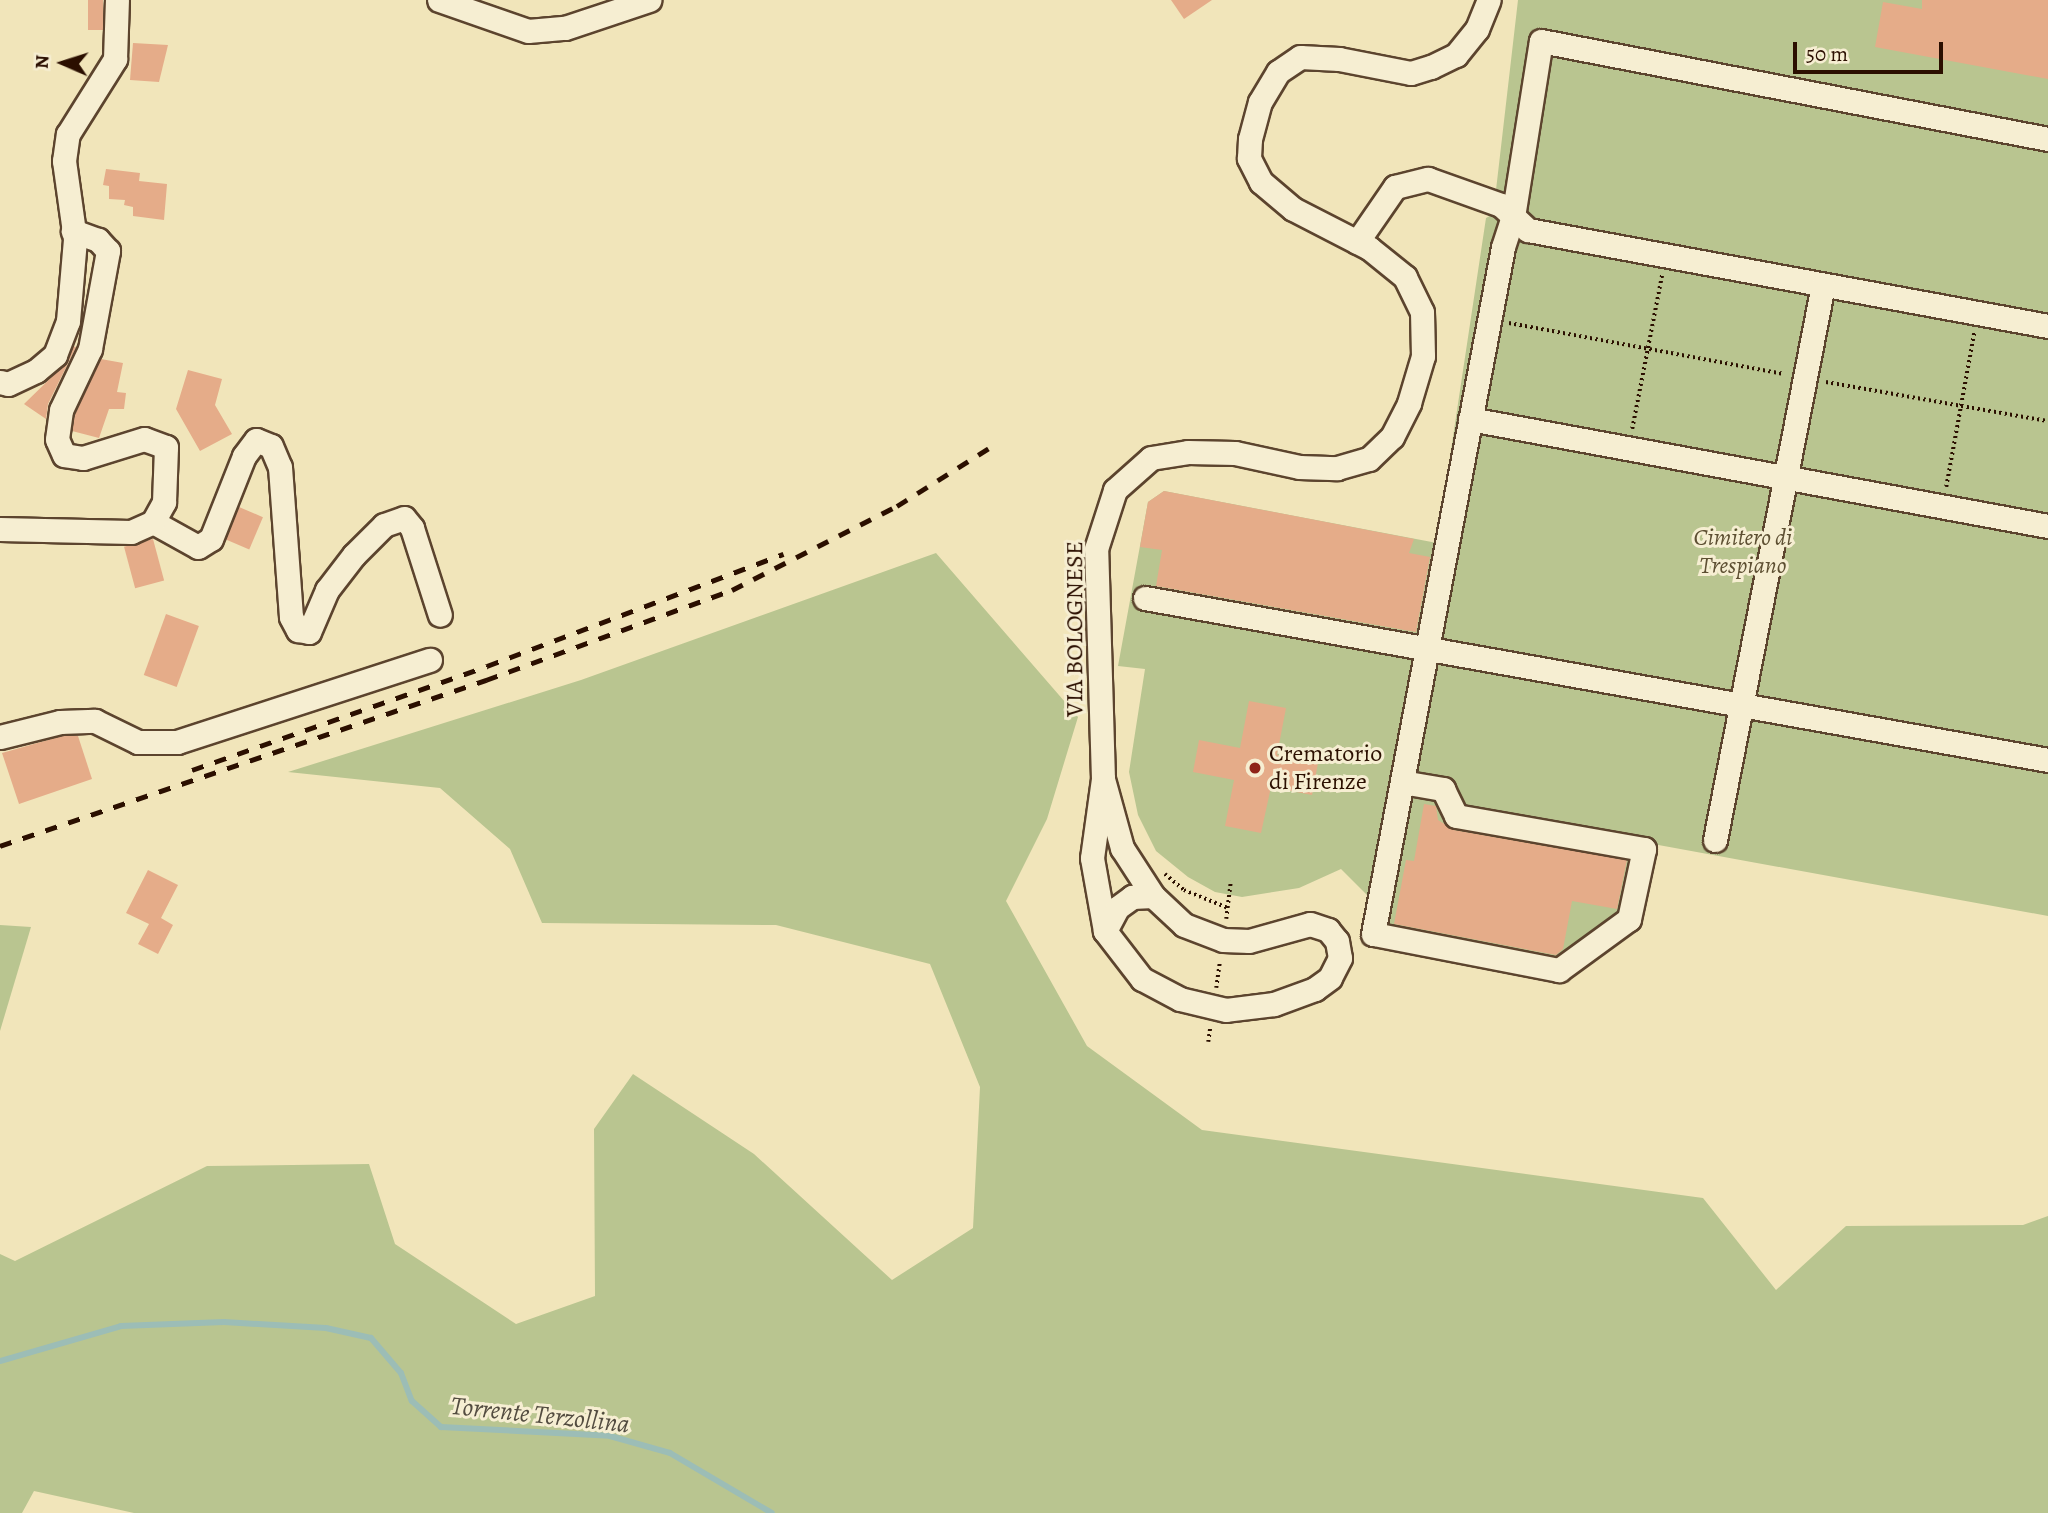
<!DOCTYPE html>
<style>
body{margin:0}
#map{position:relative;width:2048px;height:1513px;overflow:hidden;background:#f1e5ba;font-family:Alegreya,serif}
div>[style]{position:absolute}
.green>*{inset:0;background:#b9c590}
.stream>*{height:6px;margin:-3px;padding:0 3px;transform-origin:3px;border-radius:3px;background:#9cbdb6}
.building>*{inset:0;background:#e5ac89;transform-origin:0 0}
.path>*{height:3.5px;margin-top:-1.75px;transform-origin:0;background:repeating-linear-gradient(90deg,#2b0f00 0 2px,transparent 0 5.5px)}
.roads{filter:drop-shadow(2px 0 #5c442e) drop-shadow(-2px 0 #5c442e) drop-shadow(0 2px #5c442e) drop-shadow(0 -2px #5c442e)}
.minor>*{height:23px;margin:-11.5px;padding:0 11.5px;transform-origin:11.5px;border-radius:11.5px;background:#f6eed2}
.rail>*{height:5px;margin-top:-2.5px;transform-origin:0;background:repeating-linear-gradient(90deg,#2b0f00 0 12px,transparent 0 24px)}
.dots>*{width:19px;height:19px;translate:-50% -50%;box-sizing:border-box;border:4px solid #f6eed2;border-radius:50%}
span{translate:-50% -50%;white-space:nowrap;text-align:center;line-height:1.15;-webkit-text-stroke:6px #f6eed2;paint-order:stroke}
.park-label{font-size:24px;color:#5d4f32;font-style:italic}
.street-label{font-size:24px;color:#2b0f00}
.poi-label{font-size:24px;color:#2b0f00}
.left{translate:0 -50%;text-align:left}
.water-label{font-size:26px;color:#534c40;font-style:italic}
.north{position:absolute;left:28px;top:28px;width:70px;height:70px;-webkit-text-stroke:5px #f6eed2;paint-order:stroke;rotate:273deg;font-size:19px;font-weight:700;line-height:28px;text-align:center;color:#2b0f00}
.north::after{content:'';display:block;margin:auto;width:24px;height:32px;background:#2b0f00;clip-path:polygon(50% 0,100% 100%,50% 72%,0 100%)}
.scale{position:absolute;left:1793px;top:42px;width:150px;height:32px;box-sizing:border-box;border:4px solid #2b0f00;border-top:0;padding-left:9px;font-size:21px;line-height:24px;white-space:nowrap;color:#2b0f00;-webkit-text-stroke:5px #f6eed2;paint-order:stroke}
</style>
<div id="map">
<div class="green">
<div style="clip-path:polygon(1518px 0,2048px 0,2048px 916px,1653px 844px,1639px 925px,1562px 980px,1367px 939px,1371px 899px,1341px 869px,1299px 888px,1242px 897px,1215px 892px,1188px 877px,1156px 851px,1138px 815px,1129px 772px,1145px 669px,1118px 666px,1148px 502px,1164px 491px,1437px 543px,1486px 218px,1499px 211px,1502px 199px,1496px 190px)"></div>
<div style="clip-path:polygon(936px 553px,1078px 717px,1047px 819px,1006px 901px,1087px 1046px,1202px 1130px,1703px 1198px,1776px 1290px,1846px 1226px,2023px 1225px,2048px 1216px,2048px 1513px,134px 1513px,34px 1491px,22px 1513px,0 1513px,0 1254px,15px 1261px,207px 1166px,369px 1164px,395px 1244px,516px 1324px,595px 1296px,594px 1129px,633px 1074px,754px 1154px,892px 1280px,973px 1228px,980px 1087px,930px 964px,776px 925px,542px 923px,510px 849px,440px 788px,288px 772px,581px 680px)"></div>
<div style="clip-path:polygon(0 925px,31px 927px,0 1031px)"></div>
</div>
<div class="stream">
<div style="left:0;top:1361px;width:126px;rotate:-16.1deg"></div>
<div style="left:121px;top:1326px;width:103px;rotate:-2.2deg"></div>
<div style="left:224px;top:1322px;width:102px;rotate:3.4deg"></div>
<div style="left:326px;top:1328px;width:46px;rotate:12.5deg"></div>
<div style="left:371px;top:1338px;width:46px;rotate:49.4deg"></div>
<div style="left:401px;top:1373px;width:30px;rotate:69deg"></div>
<div style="left:412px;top:1401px;width:39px;rotate:42deg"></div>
<div style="left:441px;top:1427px;width:169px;rotate:3deg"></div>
<div style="left:610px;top:1436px;width:62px;rotate:15.8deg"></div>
<div style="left:670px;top:1453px;width:118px;rotate:30.5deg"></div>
</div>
<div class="building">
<div style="left:88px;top:0;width:15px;height:30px"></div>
<div style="clip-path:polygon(1171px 0,1212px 0,1184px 19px)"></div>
<div style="clip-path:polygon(1922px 0,2048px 0,2048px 79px,1875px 47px,1883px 2px,1922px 9px)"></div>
<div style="clip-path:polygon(133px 43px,168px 45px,159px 82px,130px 80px)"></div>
<div style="clip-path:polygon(106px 169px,140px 173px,139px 181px,167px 184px,164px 220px,133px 216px,133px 207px,124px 205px,125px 200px,109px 199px,109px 186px,103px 185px)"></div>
<div style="clip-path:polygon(73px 346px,76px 347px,48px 404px,46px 419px,24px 404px,64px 365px)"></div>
<div style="clip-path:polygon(101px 359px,123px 363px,117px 392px,126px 393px,124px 409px,109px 409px,99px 438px,72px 431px,75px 414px)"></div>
<div style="clip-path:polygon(188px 370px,222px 379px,215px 405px,232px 434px,200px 451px,176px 409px)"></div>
<div style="clip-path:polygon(1164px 491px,1414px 539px,1409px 553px,1430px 557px,1416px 632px,1156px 586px,1162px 550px,1140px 547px,1148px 502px)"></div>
<div style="left:239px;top:507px;width:26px;height:35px;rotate:23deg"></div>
<div style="left:153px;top:539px;width:43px;height:30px;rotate:75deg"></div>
<div style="left:166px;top:614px;width:35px;height:65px;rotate:20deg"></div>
<div style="clip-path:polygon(1249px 701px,1286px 708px,1277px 755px,1318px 763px,1312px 795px,1271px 787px,1261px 833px,1225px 826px,1234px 780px,1193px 772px,1199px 740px,1240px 748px)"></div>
<div style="clip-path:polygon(62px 736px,78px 736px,92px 779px,19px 804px,2px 753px)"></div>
<div style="clip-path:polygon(1424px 804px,1436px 806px,1438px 820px,1454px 830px,1627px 860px,1617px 909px,1572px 901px,1563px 949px,1556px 955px,1394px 924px,1406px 860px,1414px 861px)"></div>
<div style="clip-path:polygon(148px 870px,178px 885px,161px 918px,173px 925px,158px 954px,138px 944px,149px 924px,126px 913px)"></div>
</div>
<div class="path">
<div style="left:1509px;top:323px;width:280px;rotate:10.5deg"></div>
<div style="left:1826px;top:382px;width:225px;rotate:10deg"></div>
<div style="left:1632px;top:429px;width:157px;rotate:-79deg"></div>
<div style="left:1946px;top:487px;width:157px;rotate:-79.7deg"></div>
<div style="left:1165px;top:874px;width:25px;rotate:40deg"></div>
<div style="left:1184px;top:890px;width:48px;rotate:22.2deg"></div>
<div style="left:1226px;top:919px;width:38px;rotate:-83deg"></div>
<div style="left:1216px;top:988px;width:27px;rotate:-82deg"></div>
<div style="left:1208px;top:1042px;width:15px;rotate:-82deg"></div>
</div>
<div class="roads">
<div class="minor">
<div style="left:439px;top:0;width:94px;rotate:19.2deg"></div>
<div style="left:528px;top:31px;width:37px;rotate:-5deg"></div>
<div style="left:565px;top:28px;width:89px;rotate:-18.4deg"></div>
<div style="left:1357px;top:242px;width:67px;rotate:-55.4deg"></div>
<div style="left:1395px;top:187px;width:34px;rotate:-14deg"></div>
<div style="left:1428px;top:179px;width:77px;rotate:19.6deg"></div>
<div style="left:1501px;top:205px;width:37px;rotate:43deg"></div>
<div style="left:1528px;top:230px;width:529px;rotate:10.46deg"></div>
<div style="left:0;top:382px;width:8px;rotate:14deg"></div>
<div style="left:8px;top:384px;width:31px;rotate:-25deg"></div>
<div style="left:36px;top:371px;width:25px;rotate:-40deg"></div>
<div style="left:55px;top:355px;width:36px;rotate:-69deg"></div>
<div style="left:68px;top:321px;width:82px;rotate:-85.1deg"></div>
<div style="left:75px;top:239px;width:79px;rotate:-98deg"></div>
<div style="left:64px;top:161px;width:27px;rotate:-82deg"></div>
<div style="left:68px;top:134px;width:89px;rotate:-57.9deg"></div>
<div style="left:115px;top:59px;width:59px;rotate:-88.1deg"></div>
<div style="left:1470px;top:419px;width:588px;rotate:10.49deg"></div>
<div style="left:153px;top:522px;width:51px;rotate:29.1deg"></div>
<div style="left:198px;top:547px;width:15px;rotate:-32deg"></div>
<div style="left:211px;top:539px;width:89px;rotate:-68.3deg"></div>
<div style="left:244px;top:456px;width:20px;rotate:-53deg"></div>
<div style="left:256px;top:440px;width:16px;rotate:22deg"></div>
<div style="left:271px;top:446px;width:23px;rotate:67deg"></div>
<div style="left:280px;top:467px;width:150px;rotate:85.8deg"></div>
<div style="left:291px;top:617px;width:15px;rotate:62deg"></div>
<div style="left:298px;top:630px;width:11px;rotate:10deg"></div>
<div style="left:309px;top:632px;width:46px;rotate:-66.8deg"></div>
<div style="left:327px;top:590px;width:44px;rotate:-52.4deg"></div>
<div style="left:354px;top:555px;width:42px;rotate:-45deg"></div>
<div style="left:384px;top:525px;width:21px;rotate:-19deg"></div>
<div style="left:404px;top:518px;width:13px;rotate:51deg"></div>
<div style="left:412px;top:528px;width:91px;rotate:72.2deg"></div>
<div style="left:0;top:529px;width:131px;rotate:1.3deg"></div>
<div style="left:131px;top:532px;width:24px;rotate:-24deg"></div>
<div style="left:153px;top:522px;width:23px;rotate:-61deg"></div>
<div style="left:164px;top:502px;width:55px;rotate:-87.9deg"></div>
<div style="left:166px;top:447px;width:23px;rotate:-160deg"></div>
<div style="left:144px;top:439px;width:64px;rotate:162.7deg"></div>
<div style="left:83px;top:458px;width:19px;rotate:-171deg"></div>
<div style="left:64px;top:455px;width:17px;rotate:-114deg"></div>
<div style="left:57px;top:439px;width:29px;rotate:-82deg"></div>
<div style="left:61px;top:410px;width:68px;rotate:-64.6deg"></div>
<div style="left:90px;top:349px;width:100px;rotate:-79.6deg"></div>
<div style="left:108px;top:251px;width:15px;rotate:-132deg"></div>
<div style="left:98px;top:240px;width:27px;rotate:-160deg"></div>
<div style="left:1145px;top:598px;width:917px;rotate:10.17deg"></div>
<div style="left:0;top:737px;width:62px;rotate:-14deg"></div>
<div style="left:60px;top:722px;width:35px;rotate:-2deg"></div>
<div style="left:95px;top:721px;width:48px;rotate:26deg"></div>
<div style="left:138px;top:742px;width:39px"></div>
<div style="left:177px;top:742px;width:266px;rotate:-18deg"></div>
<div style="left:1103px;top:779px;width:72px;rotate:74.6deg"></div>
<div style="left:1122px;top:848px;width:57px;rotate:57.1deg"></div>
<div style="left:1153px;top:896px;width:42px;rotate:43.1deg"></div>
<div style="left:1184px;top:925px;width:42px;rotate:21deg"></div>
<div style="left:1223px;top:940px;width:26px;rotate:2deg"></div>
<div style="left:1249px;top:941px;width:63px;rotate:-15.6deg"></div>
<div style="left:1310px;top:924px;width:19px;rotate:18deg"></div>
<div style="left:1328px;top:930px;width:14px;rotate:51deg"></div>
<div style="left:1337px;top:941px;width:17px;rotate:80deg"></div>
<div style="left:1340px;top:958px;width:22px;rotate:117deg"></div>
<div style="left:1330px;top:978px;width:19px;rotate:144deg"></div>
<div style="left:1315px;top:989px;width:44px;rotate:159.9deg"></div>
<div style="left:1274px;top:1004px;width:48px;rotate:172.9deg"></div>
<div style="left:1226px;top:1010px;width:47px;rotate:-166.6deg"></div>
<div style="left:1180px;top:999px;width:43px;rotate:-152.2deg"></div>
<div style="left:1142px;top:979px;width:61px;rotate:-127.6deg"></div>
<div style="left:1105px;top:931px;width:74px;rotate:-100.1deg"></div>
<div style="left:1092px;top:858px;width:80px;rotate:-82.1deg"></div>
<div style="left:1103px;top:779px;width:230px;rotate:-91.7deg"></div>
<div style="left:1096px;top:549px;width:62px;rotate:-72.1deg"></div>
<div style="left:1115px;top:490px;width:48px;rotate:-41.6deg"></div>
<div style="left:1151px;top:458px;width:37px;rotate:-9deg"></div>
<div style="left:1188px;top:452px;width:47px;rotate:1.2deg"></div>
<div style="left:1235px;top:453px;width:66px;rotate:12.3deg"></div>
<div style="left:1299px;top:467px;width:38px;rotate:2deg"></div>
<div style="left:1337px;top:468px;width:33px;rotate:-16deg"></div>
<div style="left:1369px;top:459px;width:32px;rotate:-44deg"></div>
<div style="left:1392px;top:437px;width:38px;rotate:-63deg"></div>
<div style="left:1409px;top:403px;width:49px;rotate:-73.4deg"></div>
<div style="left:1423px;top:356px;width:44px;rotate:-91.3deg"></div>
<div style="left:1422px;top:312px;width:39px;rotate:-116deg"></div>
<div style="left:1405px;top:277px;width:46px;rotate:-141.1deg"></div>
<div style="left:1369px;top:248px;width:85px;rotate:-152.8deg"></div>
<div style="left:1293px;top:209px;width:42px;rotate:-139.8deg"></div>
<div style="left:1261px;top:182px;width:27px;rotate:-117deg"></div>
<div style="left:1249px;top:158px;width:19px;rotate:-87deg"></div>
<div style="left:1250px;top:139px;width:38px;rotate:-75deg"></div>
<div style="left:1260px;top:102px;width:35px;rotate:-59deg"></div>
<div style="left:1278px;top:72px;width:27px;rotate:-34deg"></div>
<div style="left:1300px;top:57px;width:39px;rotate:3deg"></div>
<div style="left:1339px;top:59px;width:73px;rotate:11deg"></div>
<div style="left:1411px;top:73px;width:21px;rotate:-17deg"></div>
<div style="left:1431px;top:67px;width:28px;rotate:-26deg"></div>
<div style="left:1456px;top:55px;width:33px;rotate:-51deg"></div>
<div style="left:1477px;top:29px;width:31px;rotate:-68deg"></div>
<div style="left:1402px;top:782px;width:42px;rotate:9.7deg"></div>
<div style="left:1443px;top:789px;width:30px;rotate:64deg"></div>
<div style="left:1456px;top:816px;width:191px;rotate:10deg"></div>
<div style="left:1644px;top:849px;width:72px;rotate:102.1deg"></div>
<div style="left:1629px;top:919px;width:87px;rotate:143.9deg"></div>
<div style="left:1559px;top:970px;width:189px;rotate:-169deg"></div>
<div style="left:1373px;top:934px;width:699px;rotate:-79.28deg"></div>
<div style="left:1503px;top:247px;width:32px;rotate:-72deg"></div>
<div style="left:1513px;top:217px;width:178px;rotate:-81deg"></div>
<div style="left:1541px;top:41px;width:516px;rotate:10.94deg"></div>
<div style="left:1715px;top:840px;width:565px;rotate:-78.99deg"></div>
<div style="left:1105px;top:931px;width:26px;rotate:-62deg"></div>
<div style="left:1117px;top:908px;width:19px;rotate:-36deg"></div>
<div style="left:1132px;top:897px;width:21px;rotate:-3deg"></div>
</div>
</div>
<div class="rail">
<div style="left:192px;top:770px;width:313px;rotate:-19.4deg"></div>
<div style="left:487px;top:666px;width:317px;rotate:-20.7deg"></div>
<div style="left:0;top:846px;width:514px;rotate:-18.86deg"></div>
<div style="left:486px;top:680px;width:262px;rotate:-20.1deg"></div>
<div style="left:732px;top:590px;width:185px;rotate:-27deg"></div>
<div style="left:897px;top:506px;width:118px;rotate:-32.2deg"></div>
</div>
<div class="dots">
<div style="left:1255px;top:768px;background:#8f2418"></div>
</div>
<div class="park-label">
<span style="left:1743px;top:552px">Cimitero di<br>Trespiano</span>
</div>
<div class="street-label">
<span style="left:1075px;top:629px;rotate:-90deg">VIA BOLOGNESE</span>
</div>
<div class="poi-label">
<span class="left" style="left:1269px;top:768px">Crematorio<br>di Firenze</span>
</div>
<div class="water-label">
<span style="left:540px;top:1415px;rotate:6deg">Torrente Terzollina</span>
</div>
<div class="north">N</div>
<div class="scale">50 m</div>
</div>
